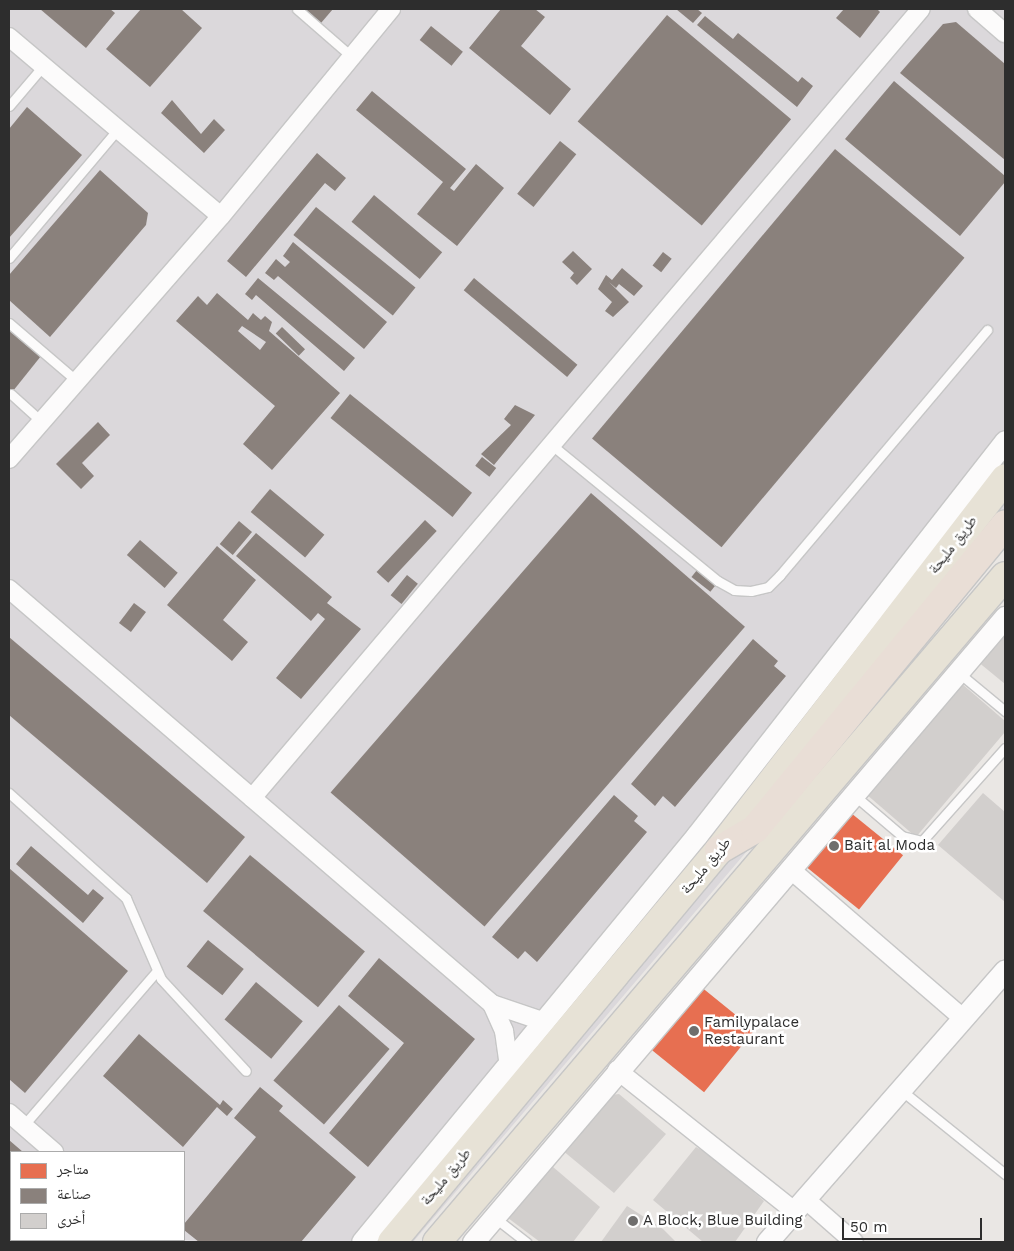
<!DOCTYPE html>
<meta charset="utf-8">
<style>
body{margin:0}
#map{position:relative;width:1014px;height:1251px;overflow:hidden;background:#eae7e4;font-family:"Work Sans","Noto Naskh Arabic",sans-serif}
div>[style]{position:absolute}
.industrial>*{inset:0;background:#dbd8db}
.shops>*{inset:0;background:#e76f51;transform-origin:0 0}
.industry>*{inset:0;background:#8a817c;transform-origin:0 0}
.building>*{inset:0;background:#d2cfcd}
.roads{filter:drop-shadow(1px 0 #c6c6c6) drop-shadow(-1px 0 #c6c6c6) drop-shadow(0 1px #c6c6c6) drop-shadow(0 -1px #c6c6c6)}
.service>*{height:9px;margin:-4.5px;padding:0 4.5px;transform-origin:4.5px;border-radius:4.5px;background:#fcfbfb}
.minor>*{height:18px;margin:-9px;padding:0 9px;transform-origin:9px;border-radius:9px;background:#fcfbfb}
.tertiary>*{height:21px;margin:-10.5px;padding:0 10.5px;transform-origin:10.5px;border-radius:10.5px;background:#fcfbfb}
.primary>*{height:28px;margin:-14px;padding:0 14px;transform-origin:14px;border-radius:14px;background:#e7e2d6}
.motorway>*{height:28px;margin:-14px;padding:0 14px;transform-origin:14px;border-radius:14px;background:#e9ded6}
.dots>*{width:14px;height:14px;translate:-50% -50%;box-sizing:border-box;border:2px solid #fff;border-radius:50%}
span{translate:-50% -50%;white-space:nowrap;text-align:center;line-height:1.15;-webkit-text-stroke:5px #fff;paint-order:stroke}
.street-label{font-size:15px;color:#2d2d2d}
.poi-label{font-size:15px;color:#2d2d2d}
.left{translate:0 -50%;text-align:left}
.frame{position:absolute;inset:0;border:10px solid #2d2d2d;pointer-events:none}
.legend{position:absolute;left:10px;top:1151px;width:175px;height:90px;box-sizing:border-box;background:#fff;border:1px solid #ababab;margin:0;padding:6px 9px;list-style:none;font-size:15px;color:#2d2d2d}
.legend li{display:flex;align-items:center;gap:10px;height:25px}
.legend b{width:25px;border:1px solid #ababab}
.scale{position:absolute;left:842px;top:1218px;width:140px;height:22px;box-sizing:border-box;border:2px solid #2d2d2d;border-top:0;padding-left:6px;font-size:15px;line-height:18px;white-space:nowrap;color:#2d2d2d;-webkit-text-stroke:4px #fff;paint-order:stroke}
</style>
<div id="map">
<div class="industrial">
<div style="clip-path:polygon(evenodd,9px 9px,1005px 9px,1005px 541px,795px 795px,413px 1242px,9px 1242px,9px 9px,11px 1152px,184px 1152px,184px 1240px,11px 1240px,11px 1152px)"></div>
</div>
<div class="shops">
<div style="left:851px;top:813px;width:67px;height:70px;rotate:39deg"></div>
<div style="left:700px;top:986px;width:70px;height:80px;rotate:39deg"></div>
</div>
<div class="industry">
<div style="clip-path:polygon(40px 9px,110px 9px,115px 13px,86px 48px)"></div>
<div style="clip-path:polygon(141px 9px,181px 9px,202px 28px,150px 87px,106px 49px)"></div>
<div style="clip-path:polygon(304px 9px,333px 9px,321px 23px)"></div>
<div style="clip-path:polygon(501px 9px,535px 9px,545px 17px,521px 46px,571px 89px,550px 115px,469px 48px)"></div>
<div style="clip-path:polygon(676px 9px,697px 9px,702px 13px,693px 23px)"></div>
<div style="clip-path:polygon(844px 9px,877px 9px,880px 12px,860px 38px,836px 18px)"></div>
<div style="left:667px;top:15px;width:162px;height:139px;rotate:40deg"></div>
<div style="clip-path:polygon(705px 16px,733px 39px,738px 33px,798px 82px,802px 77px,813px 86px,797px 107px,697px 25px)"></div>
<div style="clip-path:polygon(956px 22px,1005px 64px,1005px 160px,900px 73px,943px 24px)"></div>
<div style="left:431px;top:26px;width:41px;height:18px;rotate:39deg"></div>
<div style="clip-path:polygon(894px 81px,1005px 176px,1005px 182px,960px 236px,845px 139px)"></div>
<div style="clip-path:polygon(372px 91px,466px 169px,450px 188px,454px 191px,476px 164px,504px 188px,457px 246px,417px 214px,443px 182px,356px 110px)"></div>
<div style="clip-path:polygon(172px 100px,201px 134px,214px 119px,225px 130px,204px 153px,161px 113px)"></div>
<div style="clip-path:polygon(27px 107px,82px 155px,9px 238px,9px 129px)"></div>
<div style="left:560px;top:141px;width:21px;height:68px;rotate:39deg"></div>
<div style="left:835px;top:149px;width:169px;height:378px;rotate:40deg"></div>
<div style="clip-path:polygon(317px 153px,346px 178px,335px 191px,325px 183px,246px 277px,227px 261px)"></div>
<div style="clip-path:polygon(100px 170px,148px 213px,146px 225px,50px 337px,9px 300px,9px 275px)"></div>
<div style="left:374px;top:195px;width:89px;height:35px;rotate:40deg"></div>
<div style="left:316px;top:207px;width:128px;height:36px;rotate:39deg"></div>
<div style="clip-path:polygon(293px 242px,387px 322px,364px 349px,278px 276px,274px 280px,265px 273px,276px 259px,285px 267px,290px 262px,283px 256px)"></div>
<div style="clip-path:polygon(573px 251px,592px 269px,577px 285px,570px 278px,574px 273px,562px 262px)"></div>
<div style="left:663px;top:252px;width:11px;height:17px;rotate:38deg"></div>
<div style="clip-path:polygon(622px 268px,643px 286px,634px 296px,619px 284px,616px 288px,609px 282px,629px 302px,613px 317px,605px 311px,612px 302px,598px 289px,606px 275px,612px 280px)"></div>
<div style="clip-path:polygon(258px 278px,355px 358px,344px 371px,256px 295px,252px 300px,245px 294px)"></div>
<div style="left:474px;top:278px;width:135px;height:16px;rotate:40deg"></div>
<div style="clip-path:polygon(evenodd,217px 293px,248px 320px,253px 313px,261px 320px,265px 316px,272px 322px,269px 331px,340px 393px,272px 470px,243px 444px,275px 406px,176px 321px,198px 296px,207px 305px,217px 293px,242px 326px,266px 342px,260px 350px,238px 331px,242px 326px)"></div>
<div style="left:282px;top:327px;width:32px;height:9px;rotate:44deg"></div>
<div style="clip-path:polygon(9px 328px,41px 356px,9px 396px)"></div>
<div style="left:350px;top:394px;width:157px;height:31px;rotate:39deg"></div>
<div style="clip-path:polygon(515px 405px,535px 415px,494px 465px,481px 454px,511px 425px,504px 419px)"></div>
<div style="clip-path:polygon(98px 422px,110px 435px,82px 463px,94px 476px,81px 489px,56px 464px)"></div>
<div style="left:482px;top:457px;width:18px;height:11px;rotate:38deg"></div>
<div style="left:270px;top:489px;width:71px;height:30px;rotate:40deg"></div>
<div style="left:591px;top:493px;width:204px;height:397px;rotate:41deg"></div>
<div style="left:425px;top:520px;width:16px;height:71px;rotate:43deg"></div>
<div style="left:239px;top:521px;width:17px;height:30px;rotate:40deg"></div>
<div style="clip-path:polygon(256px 533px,332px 597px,327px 603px,361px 629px,301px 699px,276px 678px,325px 619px,318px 613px,311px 621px,236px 556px)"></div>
<div style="left:140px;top:540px;width:50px;height:20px;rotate:41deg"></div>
<div style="clip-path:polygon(217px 546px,256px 580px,223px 620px,248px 642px,232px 661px,167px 605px)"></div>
<div style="left:697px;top:570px;width:24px;height:9px;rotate:38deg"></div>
<div style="left:407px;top:575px;width:14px;height:26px;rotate:39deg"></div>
<div style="left:134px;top:603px;width:15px;height:25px;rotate:37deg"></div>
<div style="clip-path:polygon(9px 637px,245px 837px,207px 883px,9px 715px)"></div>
<div style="clip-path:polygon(753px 639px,778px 661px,774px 666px,786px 676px,675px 807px,663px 796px,655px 806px,631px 784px)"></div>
<div style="clip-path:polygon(614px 795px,638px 816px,634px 821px,647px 832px,537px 962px,525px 951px,518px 959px,492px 937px)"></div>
<div style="clip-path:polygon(31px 846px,88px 895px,93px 889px,104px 898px,83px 923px,16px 864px)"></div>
<div style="left:250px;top:855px;width:150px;height:73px;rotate:40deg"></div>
<div style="clip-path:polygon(9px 868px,128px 971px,25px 1093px,9px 1079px)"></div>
<div style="left:208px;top:940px;width:46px;height:34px;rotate:39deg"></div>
<div style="clip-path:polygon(379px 958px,475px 1039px,368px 1167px,329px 1133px,404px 1043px,348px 996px)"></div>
<div style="left:256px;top:982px;width:61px;height:49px;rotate:40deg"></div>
<div style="left:339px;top:1005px;width:67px;height:100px;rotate:41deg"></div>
<div style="clip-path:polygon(139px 1034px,220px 1105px,223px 1100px,233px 1109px,227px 1116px,217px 1107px,183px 1147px,103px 1076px)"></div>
<div style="clip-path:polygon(260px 1087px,283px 1106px,279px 1111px,356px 1177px,301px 1242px,199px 1242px,184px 1230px,184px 1224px,256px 1137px,234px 1118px)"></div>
<div style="clip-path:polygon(9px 1140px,23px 1152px,11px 1152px,9px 1209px)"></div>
<div style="clip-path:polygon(11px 1231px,11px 1240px,124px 1242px,9px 1242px)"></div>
</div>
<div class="building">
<div style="clip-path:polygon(1005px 627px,1005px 684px,977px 661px)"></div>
<div style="clip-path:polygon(961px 683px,1005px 721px,1005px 732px,916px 837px,866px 794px)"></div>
<div style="clip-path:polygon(983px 793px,1005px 812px,1005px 902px,938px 845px)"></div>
<div style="clip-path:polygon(619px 1094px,666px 1134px,614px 1193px,562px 1150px,604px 1096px)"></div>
<div style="clip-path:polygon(696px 1147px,716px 1158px,764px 1201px,735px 1242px,703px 1242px,653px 1200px)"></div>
<div style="clip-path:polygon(546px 1161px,600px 1207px,573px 1242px,540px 1242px,504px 1215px)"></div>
<div style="clip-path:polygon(627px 1206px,663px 1229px,676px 1242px,601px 1242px)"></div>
</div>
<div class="roads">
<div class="service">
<div style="left:297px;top:9px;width:73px;rotate:41.1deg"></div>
<div style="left:9px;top:106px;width:52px;rotate:-49.6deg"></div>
<div style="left:9px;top:258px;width:167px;rotate:-49.8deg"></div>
<div style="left:9px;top:323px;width:89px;rotate:40.5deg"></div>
<div style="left:11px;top:394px;width:42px;rotate:42.1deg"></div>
<div style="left:553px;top:446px;width:213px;rotate:39.3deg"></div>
<div style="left:718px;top:581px;width:18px;rotate:29deg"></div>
<div style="left:734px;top:590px;width:17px;rotate:3deg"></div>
<div style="left:751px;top:591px;width:17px;rotate:-13deg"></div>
<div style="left:768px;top:587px;width:17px;rotate:-45deg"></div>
<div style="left:780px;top:575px;width:321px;rotate:-49.8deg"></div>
<div style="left:959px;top:673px;width:60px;rotate:39.6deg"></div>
<div style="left:9px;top:793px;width:157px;rotate:41.9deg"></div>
<div style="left:126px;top:898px;width:88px;rotate:66.6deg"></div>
<div style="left:161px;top:979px;width:125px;rotate:47.3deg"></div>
<div style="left:854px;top:795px;width:63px;rotate:40.5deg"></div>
<div style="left:902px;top:836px;width:21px;rotate:14deg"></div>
<div style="left:922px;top:841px;width:125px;rotate:-48.3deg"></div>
<div style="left:901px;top:1090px;width:134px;rotate:38.9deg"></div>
<div style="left:23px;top:1126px;width:203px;rotate:-49.2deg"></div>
<div style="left:494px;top:1217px;width:41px;rotate:38deg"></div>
<div style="left:9px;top:1223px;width:4px;rotate:-56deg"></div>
</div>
<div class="minor">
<div style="left:977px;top:9px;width:37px;rotate:41deg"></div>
<div style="left:9px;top:37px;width:277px;rotate:40.2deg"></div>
<div style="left:9px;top:459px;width:322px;rotate:-48.9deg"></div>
<div style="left:221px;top:216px;width:268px;rotate:-50.6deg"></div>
<div style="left:9px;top:589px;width:637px;rotate:40.67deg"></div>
<div style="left:492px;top:1004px;width:53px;rotate:18.8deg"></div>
<div style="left:252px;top:798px;width:1034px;rotate:-49.71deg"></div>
<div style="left:790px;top:869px;width:230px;rotate:40.8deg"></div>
<div style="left:492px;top:1004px;width:30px;rotate:66deg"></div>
<div style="left:504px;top:1031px;width:29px;rotate:82deg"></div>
<div style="left:617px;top:1070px;width:226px;rotate:38.5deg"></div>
<div style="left:9px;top:1113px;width:60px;rotate:40.9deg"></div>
<div style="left:805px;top:1199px;width:65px;rotate:41.3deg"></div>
<div style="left:157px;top:1240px;width:4px;rotate:34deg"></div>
</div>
<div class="tertiary">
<div style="left:362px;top:1242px;width:527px;rotate:-50.54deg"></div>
<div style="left:697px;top:835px;width:500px;rotate:-51.98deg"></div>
<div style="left:473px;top:1242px;width:821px;rotate:-49.6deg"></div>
<div style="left:767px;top:1242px;width:361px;rotate:-48.8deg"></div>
</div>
<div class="primary">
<div style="left:392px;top:1242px;width:510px;rotate:-50.17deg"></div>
<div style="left:719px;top:850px;width:469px;rotate:-52.4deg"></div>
<div style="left:437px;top:1242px;width:875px;rotate:-49.54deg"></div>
</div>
<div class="motorway">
<div style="left:719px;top:850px;width:42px;rotate:-30.3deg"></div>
<div style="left:755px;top:829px;width:394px;rotate:-50.6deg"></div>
</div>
</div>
<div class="dots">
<div style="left:834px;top:846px;background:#6f6e6d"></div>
<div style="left:694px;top:1031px;background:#6f6e6d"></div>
<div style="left:633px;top:1221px;background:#6f6e6d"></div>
</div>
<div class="street-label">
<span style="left:953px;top:545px;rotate:-52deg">طريق مليحة</span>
<span style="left:706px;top:866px;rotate:-50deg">طريق مليحة</span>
<span style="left:446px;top:1177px;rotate:-50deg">طريق مليحة</span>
</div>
<div class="poi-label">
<span class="left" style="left:844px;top:846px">Bait al Moda</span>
<span class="left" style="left:704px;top:1031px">Familypalace<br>Restaurant</span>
<span class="left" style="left:643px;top:1221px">A Block, Blue Building</span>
</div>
<div class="frame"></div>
<ul class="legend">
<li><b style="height:14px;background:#e76f51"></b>متاجر</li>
<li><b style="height:14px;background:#8a817c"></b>صناعة</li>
<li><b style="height:14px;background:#d2cfcd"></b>أخرى</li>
</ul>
<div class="scale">50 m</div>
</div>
